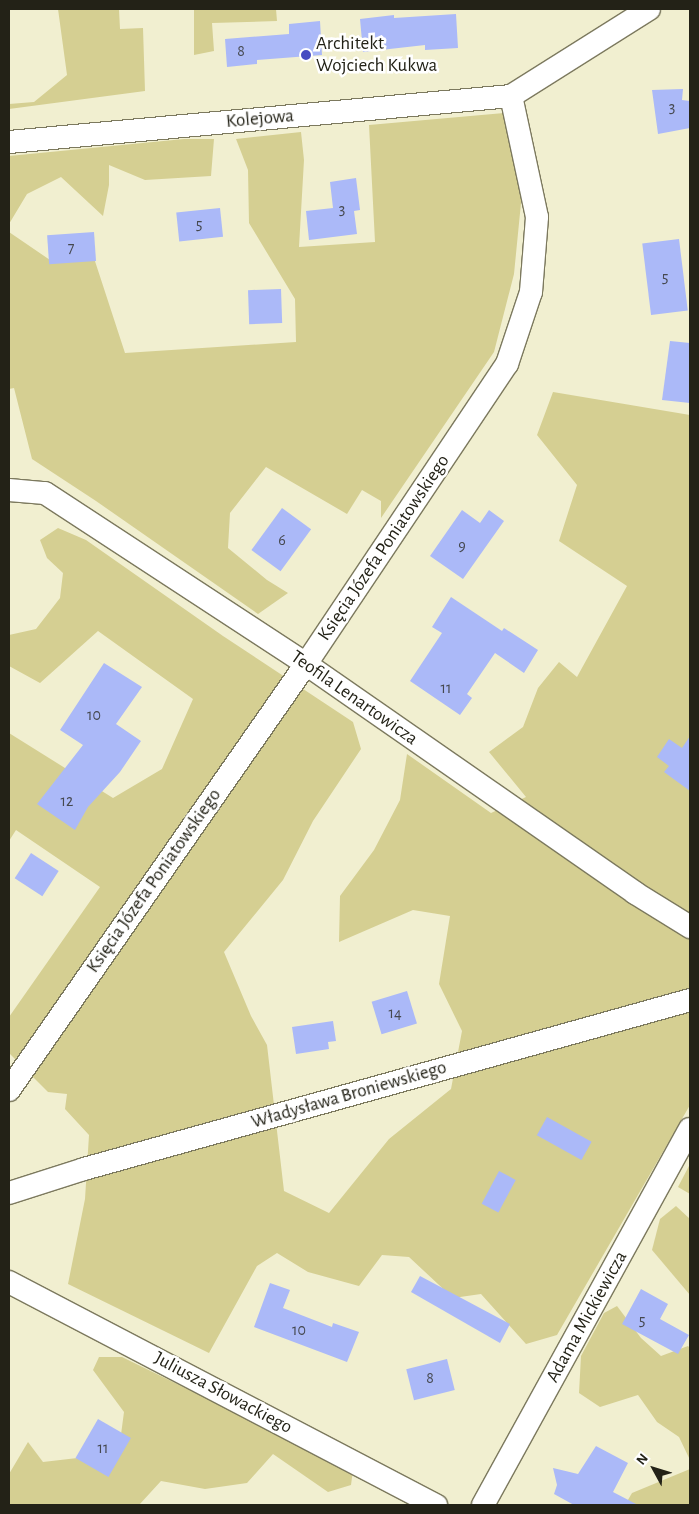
<!DOCTYPE html>
<meta charset="utf-8">
<style>
body{margin:0}
#map{position:relative;width:699px;height:1514px;overflow:hidden;background:#f1efd0;font-family:"Alegreya Sans",sans-serif}
div>[style]{position:absolute}
.green>*{inset:0;background:#d5cf92}
.building>*{inset:0;background:#abb9f8;transform-origin:0 0}
.roads{filter:drop-shadow(1px 0 #7c795e) drop-shadow(-1px 0 #7c795e) drop-shadow(0 1px #7c795e) drop-shadow(0 -1px #7c795e)}
.street>*{height:22px;margin:-11px;padding:0 11px;transform-origin:11px;border-radius:11px;background:#fff}
.dots>*{width:14px;height:14px;translate:-50% -50%;box-sizing:border-box;border:2px solid #fff;border-radius:50%}
span{translate:-50% -50%;white-space:nowrap;text-align:center;line-height:1.15;-webkit-text-stroke:5px #fff;paint-order:stroke}
.number-label{font-size:16px;color:#45484f}
.number-label span{-webkit-text-stroke-width:0}
.poi-label{font-size:19px;color:#232217}
.left{translate:0 -50%;text-align:left}
.street-label{font-size:19px;color:#232217}
.frame{position:absolute;inset:0;border:10px solid #232217;pointer-events:none}
.north{position:absolute;left:629px;top:1444px;width:50px;height:50px;-webkit-text-stroke:4px #fff;paint-order:stroke;rotate:309deg;font-size:14px;font-weight:700;line-height:20px;text-align:center;color:#232217}
.north::after{content:'';display:block;margin:auto;width:18px;height:22px;background:#232217;clip-path:polygon(50% 0,100% 100%,50% 72%,0 100%)}
</style>
<div id="map">
<div class="green">
<div style="clip-path:polygon(58px 9px,119px 9px,120px 29px,143px 28px,145px 91px,9px 109px,9px 104px,34px 102px,67px 75px)"></div>
<div style="clip-path:polygon(194px 9px,276px 9px,277px 21px,212px 23px,214px 51px,194px 55px)"></div>
<div style="clip-path:polygon(504px 113px,522px 193px,514px 274px,494px 352px,381px 518px,381px 501px,362px 490px,347px 514px,266px 467px,230px 513px,228px 548px,267px 580px,288px 593px,258px 614px,96px 501px,32px 459px,14px 388px,9px 389px,9px 232px,50px 260px,92px 252px,125px 353px,296px 342px,295px 299px,249px 223px,248px 170px,236px 139px,301px 132px,304px 160px,299px 247px,375px 242px,369px 125px)"></div>
<div style="clip-path:polygon(184px 139px,214px 139px,211px 176px,145px 180px,109px 165px,109px 185px,103px 216px,61px 177px,27px 194px,9px 224px,9px 156px)"></div>
<div style="clip-path:polygon(553px 392px,690px 415px,690px 1105px,557px 1335px,526px 1344px,481px 1294px,453px 1298px,409px 1257px,382px 1255px,359px 1286px,308px 1272px,277px 1253px,257px 1266px,209px 1353px,68px 1284px,85px 1199px,89px 1135px,65px 1109px,67px 1094px,48px 1092px,9px 1053px,9px 1017px,100px 887px,16px 830px,9px 841px,9px 733px,113px 798px,162px 769px,193px 699px,98px 631px,40px 683px,9px 666px,9px 635px,36px 629px,60px 598px,63px 573px,47px 558px,40px 540px,58px 528px,86px 540px,223px 636px,353px 722px,361px 749px,313px 821px,283px 880px,224px 952px,251px 1016px,267px 1045px,284px 1191px,329px 1213px,389px 1139px,451px 1089px,462px 1031px,439px 984px,450px 916px,413px 910px,339px 942px,340px 896px,374px 850px,400px 800px,407px 754px,491px 813px,526px 797px,489px 752px,523px 727px,538px 688px,559px 662px,577px 677px,627px 586px,559px 541px,577px 485px,537px 435px)"></div>
<div style="clip-path:polygon(690px 1164px,690px 1194px,678px 1187px)"></div>
<div style="clip-path:polygon(676px 1206px,690px 1219px,690px 1295px,652px 1250px,660px 1219px)"></div>
<div style="clip-path:polygon(617px 1306px,641px 1338px,661px 1356px,688px 1346px,690px 1348px,690px 1460px,679px 1437px,657px 1422px,638px 1395px,600px 1407px,579px 1393px,581px 1356px,604px 1313px)"></div>
<div style="clip-path:polygon(99px 1357px,122px 1357px,353px 1470px,351px 1485px,328px 1492px,273px 1454px,247px 1483px,205px 1489px,161px 1481px,139px 1505px,9px 1505px,9px 1474px,28px 1442px,43px 1462px,86px 1457px,118px 1457px,124px 1412px,93px 1370px)"></div>
<div style="clip-path:polygon(690px 1469px,690px 1505px,625px 1505px,632px 1493px)"></div>
</div>
<div class="building">
<div style="clip-path:polygon(456px 14px,458px 48px,425px 50px,425px 45px,363px 52px,360px 19px,394px 15px,394px 18px)"></div>
<div style="clip-path:polygon(320px 21px,322px 55px,257px 60px,257px 64px,227px 67px,225px 39px,289px 34px,289px 24px)"></div>
<div style="clip-path:polygon(683px 89px,682px 100px,690px 101px,690px 128px,658px 134px,652px 90px)"></div>
<div style="clip-path:polygon(356px 178px,360px 210px,354px 211px,357px 234px,309px 240px,306px 211px,333px 208px,330px 182px)"></div>
<div style="left:220px;top:208px;width:29px;height:44px;rotate:84deg"></div>
<div style="left:94px;top:232px;width:29px;height:47px;rotate:86deg"></div>
<div style="left:679px;top:239px;width:72px;height:37px;rotate:83deg"></div>
<div style="left:281px;top:289px;width:34px;height:33px;rotate:88deg"></div>
<div style="clip-path:polygon(670px 341px,690px 343px,690px 403px,662px 400px)"></div>
<div style="left:282px;top:508px;width:36px;height:52px;rotate:36deg"></div>
<div style="clip-path:polygon(462px 510px,480px 523px,489px 510px,504px 521px,463px 579px,430px 556px)"></div>
<div style="clip-path:polygon(451px 597px,502px 631px,504px 628px,538px 650px,524px 673px,495px 653px,467px 694px,472px 698px,460px 715px,410px 681px,442px 633px,432px 627px)"></div>
<div style="clip-path:polygon(104px 663px,142px 687px,116px 724px,141px 741px,120px 772px,88px 807px,75px 830px,37px 804px,83px 745px,60px 730px)"></div>
<div style="clip-path:polygon(690px 736px,690px 791px,664px 772px,669px 766px,657px 757px,669px 739px,682px 748px)"></div>
<div style="left:31px;top:853px;width:33px;height:30px;rotate:33deg"></div>
<div style="left:407px;top:991px;width:34px;height:37px;rotate:73deg"></div>
<div style="clip-path:polygon(333px 1021px,336px 1041px,328px 1042px,329px 1049px,296px 1054px,292px 1027px)"></div>
<div style="left:547px;top:1117px;width:51px;height:21px;rotate:29deg"></div>
<div style="left:499px;top:1171px;width:19px;height:37px;rotate:28deg"></div>
<div style="clip-path:polygon(420px 1276px,510px 1324px,500px 1343px,411px 1292px)"></div>
<div style="clip-path:polygon(270px 1283px,290px 1290px,283px 1308px,332px 1327px,333px 1323px,359px 1332px,347px 1362px,254px 1327px)"></div>
<div style="clip-path:polygon(641px 1289px,668px 1304px,660px 1319px,689px 1335px,678px 1354px,622px 1324px)"></div>
<div style="left:447px;top:1359px;width:32px;height:42px;rotate:76deg"></div>
<div style="left:98px;top:1419px;width:38px;height:45px;rotate:30deg"></div>
<div style="clip-path:polygon(596px 1446px,628px 1463px,613px 1492px,638px 1505px,574px 1505px,554px 1494px,557px 1485px,553px 1468px,578px 1474px)"></div>
</div>
<div class="roads">
<div class="street">
<div style="left:9px;top:142px;width:504px;rotate:-5.24deg"></div>
<div style="left:511px;top:96px;width:163px;rotate:-32.2deg"></div>
<div style="left:9px;top:490px;width:36px;rotate:5deg"></div>
<div style="left:45px;top:493px;width:312px;rotate:33.2deg"></div>
<div style="left:306px;top:664px;width:401px;rotate:34.8deg"></div>
<div style="left:635px;top:893px;width:65px;rotate:31.7deg"></div>
<div style="left:9px;top:1090px;width:519px;rotate:-55.12deg"></div>
<div style="left:306px;top:664px;width:361px;rotate:-56.2deg"></div>
<div style="left:507px;top:364px;width:76px;rotate:-71.6deg"></div>
<div style="left:531px;top:292px;width:75px;rotate:-85.4deg"></div>
<div style="left:537px;top:217px;width:124px;rotate:-102.1deg"></div>
<div style="left:9px;top:1193px;width:79px;rotate:-17.7deg"></div>
<div style="left:84px;top:1169px;width:629px;rotate:-15.58deg"></div>
<div style="left:9px;top:1282px;width:482px;rotate:27.6deg"></div>
<div style="left:483px;top:1505px;width:429px;rotate:-61.2deg"></div>
</div>
</div>
<div class="dots">
<div style="left:306px;top:55px;background:#464cc1"></div>
</div>
<div class="number-label">
<span style="left:241px;top:51px">8</span>
<span style="left:672px;top:107px">3</span>
<span style="left:342px;top:209px">3</span>
<span style="left:199px;top:224px">5</span>
<span style="left:71px;top:248px">7</span>
<span style="left:665px;top:277px">5</span>
<span style="left:282px;top:540px">6</span>
<span style="left:462px;top:546px">9</span>
<span style="left:446px;top:688px">11</span>
<span style="left:94px;top:715px">10</span>
<span style="left:67px;top:801px">12</span>
<span style="left:395px;top:1013px">14</span>
<span style="left:642px;top:1320px">5</span>
<span style="left:299px;top:1330px">10</span>
<span style="left:430px;top:1378px">8</span>
<span style="left:103px;top:1448px">11</span>
</div>
<div class="poi-label">
<span class="left" style="left:316px;top:55px">Architekt<br>Wojciech Kukwa</span>
</div>
<div class="street-label">
<span style="left:260px;top:119px;rotate:-5deg">Kolejowa</span>
<span style="left:384px;top:548px;rotate:-56deg">Księcia Józefa Poniatowskiego</span>
<span style="left:354px;top:698px;rotate:35deg">Teofila Lenartowicza</span>
<span style="left:154px;top:881px;rotate:-55deg">Księcia Józefa Poniatowskiego</span>
<span style="left:349px;top:1095px;rotate:-16deg">Władysława Broniewskiego</span>
<span style="left:587px;top:1317px;rotate:-61deg">Adama Mickiewicza</span>
<span style="left:223px;top:1393px;rotate:28deg">Juliusza Słowackiego</span>
</div>
<div class="frame"></div>
<div class="north">N</div>
</div>
